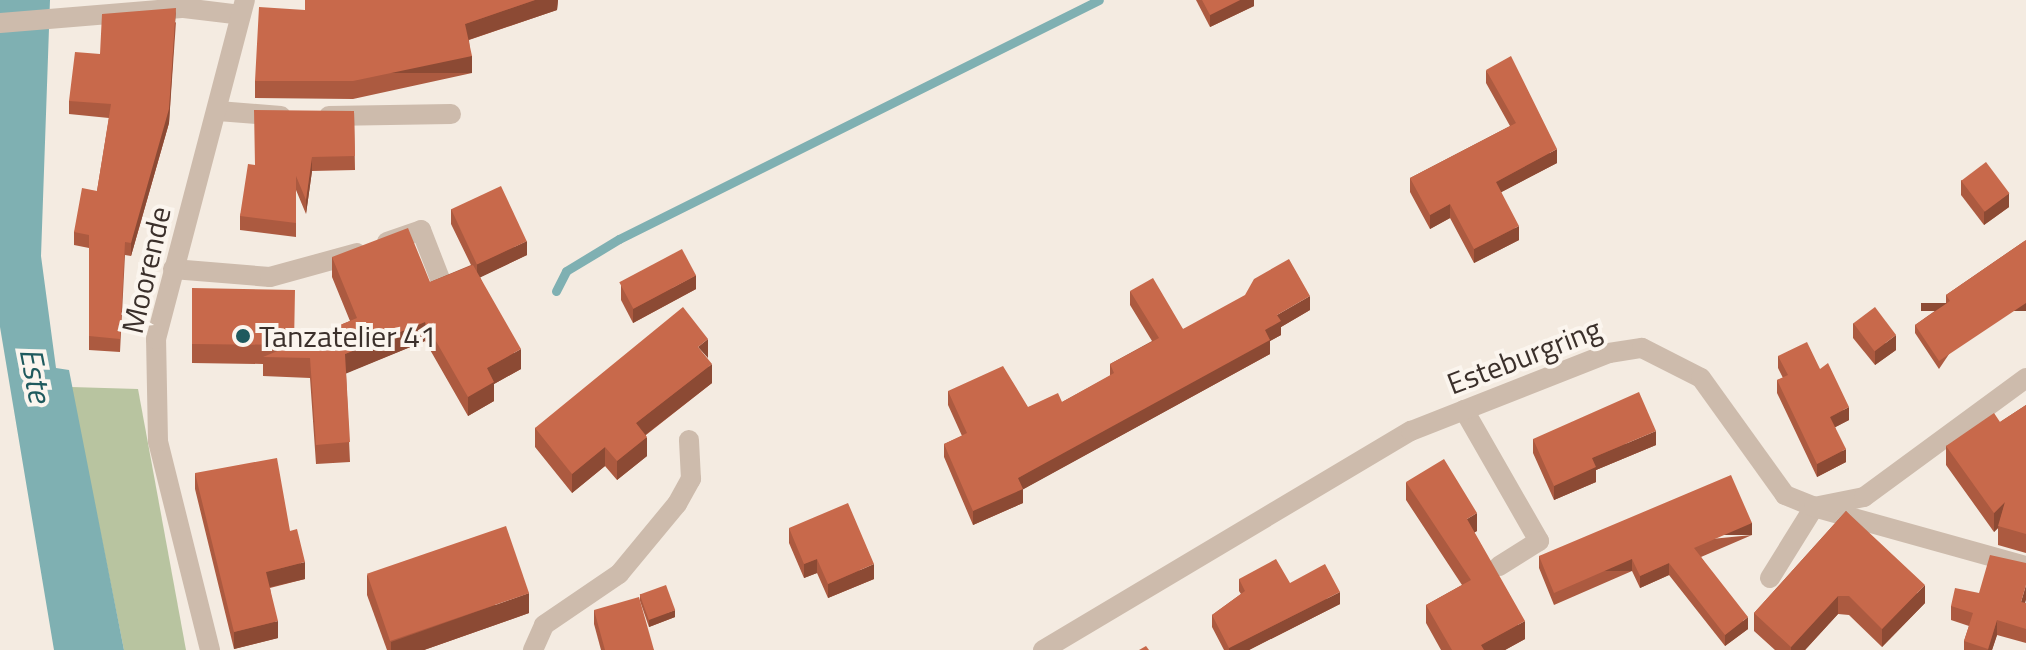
<!DOCTYPE html>
<style>
body{margin:0}
#map{position:relative;width:2026px;height:650px;overflow:hidden;background:#f4ebe1;font-family:"Titillium Web",sans-serif}
div>[style]{position:absolute}
.green>*{inset:0;background:#b8c4a0}
.water>*{inset:0;background:#7fb0b2}
.stream>*{height:9px;margin:-4.5px;padding:0 4.5px;transform-origin:4.5px;border-radius:4.5px;background:#7fb0b2}
.minor>*{height:20px;margin:-10px;padding:0 10px;transform-origin:10px;border-radius:10px;background:#cdbbac}
.wall>*{inset:0;background:#ac5a40}
.shaded-wall>*{inset:0;background:#8c4a34;transform-origin:0 0}
.building>*{inset:0;background:#c8694b;transform-origin:0 0}
.dots>*{width:22px;height:22px;translate:-50% -50%;box-sizing:border-box;border:4px solid #fbf5ee;border-radius:50%}
span{translate:-50% -50%;white-space:nowrap;text-align:center;line-height:1.15;-webkit-text-stroke:8px #fbf5ee;paint-order:stroke}
.street-label{font-size:30px;color:#3b302b}
.poi-label{font-size:30px;color:#3b302b}
.left{translate:0 -50%;text-align:left}
.water-label{font-size:32px;color:#1f5a5e;font-style:italic}
</style>
<div id="map">
<div class="green">
<div style="clip-path:polygon(71px 387px,138px 389px,186px 650px,124px 650px)"></div>
</div>
<div class="water">
<div style="clip-path:polygon(0 0,50px 0,41px 256px,56px 368px,69px 370px,124px 650px,54px 650px,0 327px)"></div>
</div>
<div class="stream">
<div style="left:556px;top:291px;width:22px;rotate:-63deg"></div>
<div style="left:566px;top:271px;width:62px;rotate:-31.1deg"></div>
<div style="left:619px;top:239px;width:536px;rotate:-26.47deg"></div>
</div>
<div class="minor">
<div style="left:0;top:23px;width:185px;rotate:-4.7deg"></div>
<div style="left:184px;top:8px;width:57px;rotate:7deg"></div>
<div style="left:218px;top:111px;width:63px;rotate:4.5deg"></div>
<div style="left:329px;top:116px;width:122px;rotate:-0.9deg"></div>
<div style="left:387px;top:242px;width:36px;rotate:-19deg"></div>
<div style="left:421px;top:230px;width:58px;rotate:68.7deg"></div>
<div style="left:173px;top:269px;width:97px;rotate:4.7deg"></div>
<div style="left:270px;top:277px;width:90px;rotate:-15.4deg"></div>
<div style="left:1464px;top:410px;width:151px;rotate:60.2deg"></div>
<div style="left:1539px;top:541px;width:47px;rotate:148deg"></div>
<div style="left:1770px;top:578px;width:84px;rotate:-58.2deg"></div>
<div style="left:1814px;top:507px;width:220px;rotate:15.6deg"></div>
<div style="left:210px;top:650px;width:215px;rotate:-104deg"></div>
<div style="left:158px;top:441px;width:102px;rotate:-91.1deg"></div>
<div style="left:156px;top:339px;width:350px;rotate:-75.3deg"></div>
<div style="left:533px;top:650px;width:27px;rotate:-66deg"></div>
<div style="left:544px;top:625px;width:91px;rotate:-34.2deg"></div>
<div style="left:619px;top:574px;width:91px;rotate:-50.4deg"></div>
<div style="left:677px;top:504px;width:29px;rotate:-61deg"></div>
<div style="left:691px;top:479px;width:39px;rotate:-93deg"></div>
<div style="left:1043px;top:650px;width:428px;rotate:-30.8deg"></div>
<div style="left:1411px;top:431px;width:213px;rotate:-21.5deg"></div>
<div style="left:1609px;top:353px;width:33px;rotate:-9deg"></div>
<div style="left:1642px;top:348px;width:66px;rotate:27deg"></div>
<div style="left:1701px;top:378px;width:144px;rotate:54.3deg"></div>
<div style="left:1785px;top:495px;width:31px;rotate:22deg"></div>
<div style="left:1814px;top:507px;width:51px;rotate:-11.3deg"></div>
<div style="left:1864px;top:497px;width:201px;rotate:-36.3deg"></div>
</div>
<div class="wall">
<div style="clip-path:polygon(305px 0,558px 0,557px 10px,469px 40px,472px 73px,353px 99px,255px 98px,255px 81px,305px 10px)"></div>
<div style="clip-path:polygon(1196px 0,1254px 0,1254px 6px,1210px 27px)"></div>
<div style="clip-path:polygon(176px 22px,169px 123px,131px 256px,125px 255px,120px 352px,89px 350px,89px 248px,74px 245px,74px 232px,97px 191px,109px 118px,69px 114px,69px 101px)"></div>
<div style="clip-path:polygon(1486px 70px,1557px 163px,1501px 192px,1519px 240px,1474px 263px,1450px 218px,1430px 229px,1410px 192px,1410px 178px,1510px 126px,1486px 83px)"></div>
<div style="clip-path:polygon(354px 111px,355px 170px,312px 171px,306px 214px,296px 190px,296px 237px,240px 230px,240px 216px,255px 165px)"></div>
<div style="clip-path:polygon(1961px 180px,2009px 207px,1984px 225px,1961px 195px)"></div>
<div style="clip-path:polygon(451px 209px,527px 255px,480px 277px,521px 369px,494px 384px,494px 401px,468px 416px,425px 341px,346px 373px,350px 462px,316px 464px,310px 378px,263px 376px,263px 364px,192px 363px,192px 288px,295px 344px,350px 321px,332px 277px,332px 257px,430px 282px,471px 265px,451px 224px)"></div>
<div style="clip-path:polygon(2026px 240px,1939px 369px,1915px 333px,1915px 325px,1946px 303px,1946px 295px)"></div>
<div style="clip-path:polygon(621px 285px,696px 289px,633px 323px,621px 300px)"></div>
<div style="clip-path:polygon(1130px 291px,1183px 329px,1310px 310px,1281px 327px,1281px 335px,1270px 341px,1270px 354px,1023px 489px,1023px 503px,973px 525px,944px 457px,944px 444px,962px 436px,948px 405px,948px 391px,1028px 407px,1062px 402px,1110px 376px,1110px 364px,1152px 341px,1130px 305px)"></div>
<div style="clip-path:polygon(1853px 323px,1896px 350px,1875px 365px,1853px 338px)"></div>
<div style="clip-path:polygon(1778px 356px,1820px 369px,1849px 420px,1835px 427px,1846px 462px,1817px 477px,1777px 393px,1777px 380px,1783px 378px,1778px 368px)"></div>
<div style="clip-path:polygon(707px 358px,712px 383px,646px 435px,647px 456px,617px 480px,605px 466px,572px 493px,535px 447px,535px 428px)"></div>
<div style="clip-path:polygon(2026px 405px,2026px 553px,1998px 545px,1998px 528px,1994px 532px,1946px 465px,1946px 446px,2000px 422px)"></div>
<div style="clip-path:polygon(1533px 439px,1656px 445px,1596px 470px,1596px 482px,1554px 500px,1533px 453px)"></div>
<div style="clip-path:polygon(195px 473px,290px 531px,305px 579px,270px 588px,278px 638px,234px 649px,195px 489px)"></div>
<div style="clip-path:polygon(1406px 482px,1477px 531px,1474px 532px,1525px 639px,1505px 650px,1441px 650px,1426px 623px,1426px 605px,1462px 585px,1406px 500px)"></div>
<div style="clip-path:polygon(1846px 511px,1925px 603px,1882px 647px,1849px 615px,1838px 614px,1805px 650px,1775px 650px,1754px 631px,1754px 613px)"></div>
<div style="clip-path:polygon(789px 528px,874px 579px,828px 598px,817px 573px,804px 578px,789px 543px)"></div>
<div style="clip-path:polygon(1752px 535px,1701px 557px,1748px 629px,1725px 646px,1669px 575px,1640px 588px,1632px 571px,1554px 605px,1539px 568px,1539px 556px)"></div>
<div style="clip-path:polygon(367px 575px,529px 613px,424px 650px,387px 650px,367px 595px)"></div>
<div style="clip-path:polygon(1239px 579px,1290px 583px,1340px 604px,1249px 650px,1224px 650px,1212px 627px,1212px 615px,1241px 594px,1239px 591px)"></div>
<div style="clip-path:polygon(640px 594px,675px 617px,649px 627px,640px 601px)"></div>
<div style="clip-path:polygon(2026px 603px,2026px 643px,1997px 635px,1992px 650px,1964px 650px,1964px 641px,1969px 626px,1951px 620px,1951px 606px)"></div>
<div style="clip-path:polygon(594px 610px,654px 650px,601px 650px,594px 624px)"></div>
</div>
<div class="shaded-wall">
<div style="clip-path:polygon(535px 0,558px 0,557px 10px,465px 41px,465px 24px)"></div>
<div style="clip-path:polygon(1240px 0,1254px 0,1254px 6px,1210px 27px,1210px 15px)"></div>
<div style="clip-path:polygon(176px 8px,169px 123px,131px 256px,131px 243px)"></div>
<div style="left:472px;top:56px;width:17px;height:122px;rotate:90deg"></div>
<div style="clip-path:polygon(1557px 149px,1557px 163px,1496px 195px,1496px 182px)"></div>
<div style="clip-path:polygon(312px 157px,312px 171px,306px 214px,306px 200px)"></div>
<div style="clip-path:polygon(2009px 193px,2009px 207px,1984px 225px,1984px 211px)"></div>
<div style="clip-path:polygon(1450px 204px,1450px 218px,1430px 229px,1430px 215px)"></div>
<div style="clip-path:polygon(1519px 226px,1519px 240px,1474px 263px,1474px 249px)"></div>
<div style="clip-path:polygon(527px 241px,527px 255px,477px 279px,477px 264px)"></div>
<div style="clip-path:polygon(696px 275px,696px 289px,633px 323px,633px 309px)"></div>
<div style="clip-path:polygon(1310px 296px,1310px 310px,1281px 327px,1281px 335px,1270px 341px,1270px 354px,1022px 490px,1023px 489px,1023px 503px,973px 525px,973px 511px,1018px 478px,1265px 330px,1277px 315px)"></div>
<div style="left:2026px;top:303px;width:8px;height:105px;rotate:90deg"></div>
<div style="clip-path:polygon(425px 322px,425px 341px,345px 374px,345px 354px)"></div>
<div style="clip-path:polygon(1896px 335px,1896px 350px,1875px 365px,1875px 351px)"></div>
<div style="clip-path:polygon(708px 339px,708px 358px,698px 347px)"></div>
<div style="clip-path:polygon(521px 349px,521px 369px,494px 384px,494px 401px,468px 416px,468px 397px,487px 368px)"></div>
<div style="clip-path:polygon(712px 364px,712px 383px,636px 442px,636px 423px)"></div>
<div style="clip-path:polygon(1849px 407px,1849px 420px,1830px 430px,1830px 417px)"></div>
<div style="clip-path:polygon(1656px 431px,1656px 445px,1596px 470px,1596px 482px,1554px 500px,1554px 486px,1592px 458px)"></div>
<div style="clip-path:polygon(647px 437px,647px 456px,617px 480px,617px 461px)"></div>
<div style="clip-path:polygon(605px 447px,605px 466px,572px 493px,572px 474px)"></div>
<div style="clip-path:polygon(1846px 449px,1846px 462px,1817px 477px,1817px 464px)"></div>
<div style="clip-path:polygon(2005px 502px,1998px 528px,1994px 532px,1994px 513px)"></div>
<div style="clip-path:polygon(1477px 513px,1477px 531px,1467px 537px,1467px 519px)"></div>
<div style="left:1752px;top:523px;width:12px;height:63px;rotate:90deg"></div>
<div style="clip-path:polygon(817px 559px,817px 573px,804px 578px,804px 564px)"></div>
<div style="left:1632px;top:559px;width:12px;height:85px;rotate:90deg"></div>
<div style="clip-path:polygon(305px 562px,305px 579px,266px 588px,266px 572px)"></div>
<div style="clip-path:polygon(1669px 563px,1669px 575px,1640px 588px,1640px 576px)"></div>
<div style="clip-path:polygon(874px 564px,874px 579px,828px 598px,828px 584px)"></div>
<div style="clip-path:polygon(1925px 585px,1925px 603px,1882px 647px,1882px 629px)"></div>
<div style="clip-path:polygon(2026px 585px,2026px 600px,2021px 617px,2021px 602px)"></div>
<div style="clip-path:polygon(1340px 592px,1340px 604px,1249px 650px,1229px 650px,1229px 648px)"></div>
<div style="clip-path:polygon(529px 593px,529px 613px,424px 650px,391px 650px,391px 642px)"></div>
<div style="clip-path:polygon(1838px 596px,1838px 614px,1805px 650px,1791px 650px,1791px 647px)"></div>
<div style="clip-path:polygon(675px 610px,675px 617px,649px 627px,649px 619px)"></div>
<div style="clip-path:polygon(1748px 617px,1748px 629px,1725px 646px,1725px 635px)"></div>
<div style="clip-path:polygon(1997px 620px,1997px 635px,1992px 650px,1988px 650px)"></div>
<div style="clip-path:polygon(278px 621px,278px 638px,234px 649px,234px 632px)"></div>
<div style="clip-path:polygon(1525px 621px,1525px 639px,1505px 650px,1481px 650px,1481px 645px)"></div>
</div>
<div class="building">
<div style="clip-path:polygon(305px 0,535px 0,465px 24px,472px 56px,353px 81px,255px 81px,259px 7px,305px 10px)"></div>
<div style="clip-path:polygon(1202px 0,1240px 0,1210px 15px)"></div>
<div style="clip-path:polygon(176px 8px,169px 109px,131px 243px,125px 242px,120px 339px,89px 336px,89px 235px,74px 232px,82px 188px,97px 191px,111px 104px,69px 101px,75px 52px,100px 54px,102px 14px)"></div>
<div style="clip-path:polygon(1511px 56px,1557px 149px,1496px 182px,1519px 226px,1474px 249px,1450px 204px,1430px 215px,1410px 178px,1516px 123px,1486px 70px)"></div>
<div style="clip-path:polygon(254px 110px,354px 111px,355px 156px,312px 157px,306px 200px,296px 176px,296px 223px,240px 216px,248px 164px,255px 165px)"></div>
<div style="left:1986px;top:162px;width:39px;height:31px;rotate:53deg"></div>
<div style="left:501px;top:186px;width:61px;height:55px;rotate:65deg"></div>
<div style="clip-path:polygon(408px 228px,430px 282px,473px 265px,521px 349px,487px 368px,494px 382px,468px 397px,425px 322px,345px 354px,350px 442px,316px 445px,310px 358px,263px 357px,292px 345px,192px 344px,192px 288px,295px 290px,294px 344px,357px 318px,332px 257px)"></div>
<div style="clip-path:polygon(2026px 240px,2026px 303px,1939px 361px,1915px 325px,1950px 301px,1946px 295px)"></div>
<div style="left:682px;top:249px;width:30px;height:71px;rotate:62deg"></div>
<div style="clip-path:polygon(1289px 259px,1310px 296px,1277px 315px,1281px 321px,1265px 330px,1270px 340px,1018px 478px,1023px 489px,973px 511px,944px 444px,967px 433px,948px 391px,1003px 366px,1028px 407px,1058px 393px,1062px 402px,1114px 373px,1110px 364px,1159px 338px,1130px 291px,1153px 278px,1183px 329px,1245px 295px,1254px 279px)"></div>
<div style="clip-path:polygon(683px 307px,708px 339px,698px 347px,712px 364px,636px 423px,647px 437px,617px 461px,605px 447px,572px 474px,535px 428px)"></div>
<div style="left:1875px;top:307px;width:35px;height:27px;rotate:53deg"></div>
<div style="clip-path:polygon(1807px 342px,1820px 369px,1828px 363px,1849px 407px,1830px 417px,1846px 449px,1817px 464px,1777px 380px,1788px 375px,1778px 356px)"></div>
<div style="clip-path:polygon(1639px 392px,1656px 431px,1592px 458px,1596px 467px,1554px 486px,1533px 439px)"></div>
<div style="clip-path:polygon(2026px 405px,2026px 534px,1998px 526px,2005px 502px,1994px 513px,1946px 446px,1994px 413px,2000px 422px)"></div>
<div style="clip-path:polygon(277px 458px,290px 531px,297px 529px,305px 562px,266px 572px,278px 621px,234px 632px,195px 473px)"></div>
<div style="clip-path:polygon(1444px 459px,1477px 513px,1467px 519px,1525px 621px,1481px 645px,1484px 650px,1452px 650px,1426px 605px,1471px 580px,1406px 482px)"></div>
<div style="clip-path:polygon(1731px 475px,1752px 523px,1694px 548px,1748px 617px,1725px 635px,1669px 563px,1640px 576px,1632px 559px,1554px 593px,1539px 556px)"></div>
<div style="clip-path:polygon(848px 503px,874px 564px,828px 584px,817px 559px,804px 564px,789px 528px)"></div>
<div style="clip-path:polygon(1846px 511px,1925px 585px,1882px 629px,1849px 596px,1838px 596px,1791px 647px,1754px 613px)"></div>
<div style="left:506px;top:526px;width:71px;height:147px;rotate:71deg"></div>
<div style="clip-path:polygon(1990px 555px,2026px 563px,2026px 585px,2021px 602px,2026px 603px,2026px 629px,1997px 620px,1988px 649px,1964px 641px,1973px 613px,1951px 606px,1955px 588px,1979px 593px)"></div>
<div style="clip-path:polygon(1276px 559px,1290px 583px,1325px 564px,1340px 592px,1229px 648px,1212px 615px,1245px 591px,1239px 579px)"></div>
<div style="left:666px;top:585px;width:27px;height:28px;rotate:70deg"></div>
<div style="clip-path:polygon(639px 597px,654px 650px,605px 650px,594px 610px)"></div>
<div style="clip-path:polygon(1146px 646px,1149px 650px,1139px 650px)"></div>
</div>
<div class="dots">
<div style="left:243px;top:336px;background:#1f5a5e"></div>
</div>
<div class="street-label">
<span style="left:146px;top:270px;rotate:-77deg">Moorende</span>
<span style="left:1524px;top:356px;rotate:-21deg">Esteburgring</span>
</div>
<div class="poi-label">
<span class="left" style="left:259px;top:336px">Tanzatelier 41</span>
</div>
<div class="water-label">
<span style="left:36px;top:375px;rotate:79deg">Este</span>
</div>
</div>
